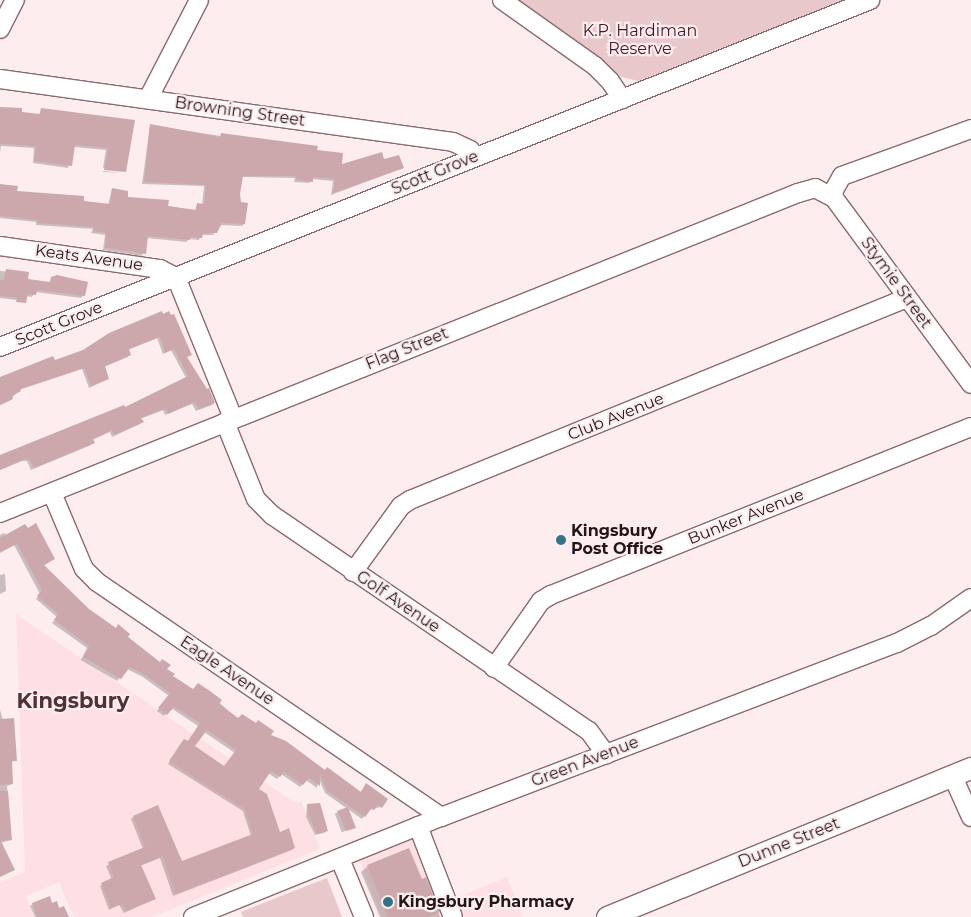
<!DOCTYPE html>
<style>
body{margin:0}
#map{position:relative;width:971px;height:917px;overflow:hidden;background:#fdedef;font-family:Montserrat,sans-serif}
div>[style]{position:absolute}
.built>*{inset:0;background:#fee0e4}
.green>*{inset:0;background:#e9c8cc}
.shadow>*{inset:0;background:#0003;transform-origin:0 0}
.building>*{inset:0;background:#cca8ad}
.roads{filter:drop-shadow(1px 0 #8c696e) drop-shadow(-1px 0 #8c696e) drop-shadow(0 1px #8c696e) drop-shadow(0 -1px #8c696e)}
.minor>*{height:18px;margin:-9px;padding:0 9px;transform-origin:9px;border-radius:9px;background:#fff}
.major>*{height:21px;margin:-10.5px;padding:0 10.5px;transform-origin:10.5px;border-radius:10.5px;background:#fff}
.dots>*{width:14px;height:14px;translate:-50% -50%;box-sizing:border-box;border:2px solid #fdedef;border-radius:50%}
span{translate:-50% -50%;white-space:nowrap;text-align:center;line-height:1.15;-webkit-text-stroke:4.5px #fdedef;paint-order:stroke}
.park-label{font-size:16px;color:#461723}
.street-label{font-size:16px;color:#231618}
.poi-label{font-size:16px;color:#231618;font-weight:700}
.left{translate:0 -50%;text-align:left}
.district-label{font-size:21px;color:#513237;font-weight:700}
</style>
<div id="map">
<div class="built">
<div style="clip-path:polygon(16px 614px,291px 800px,302px 803px,320px 849px,152px 917px,74px 917px,59px 882px,26px 896px,34px 917px,0 917px,0 882px,25px 872px)"></div>
<div style="clip-path:polygon(425px 833px,453px 899px,507px 877px,523px 917px,382px 917px,359px 859px)"></div>
</div>
<div class="green">
<div style="clip-path:polygon(516px 0,852px 0,638px 81px,622px 77px)"></div>
<div style="clip-path:polygon(327px 878px,342px 917px,243px 917px,241px 912px)"></div>
</div>
<div class="shadow">
<div style="clip-path:polygon(0 108px,21px 113px,39px 115px,41px 110px,134px 122px,124px 170px,103px 168px,106px 150px,74px 147px,68px 168px,33px 163px,34px 148px,1px 146px,0 153px)"></div>
<div style="clip-path:polygon(150px 125px,316px 151px,340px 166px,383px 161px,403px 168px,331px 195px,333px 181px,312px 179px,309px 183px,294px 182px,295px 178px,241px 177px,238px 194px,244px 224px,242px 226px,220px 225px,213px 235px,201px 235px,199px 240px,189px 239px,186px 242px,147px 238px,142px 256px,103px 250px,105px 235px,91px 233px,93px 229px,36px 225px,36px 222px,0 218px,0 185px,16px 192px,108px 205px,112px 189px,126px 198px,195px 211px,197px 204px,202px 205px,204px 186px,142px 184px)"></div>
<div style="clip-path:polygon(103px 171px,123px 173px,103px 172px)"></div>
<div style="clip-path:polygon(0 271px,28px 273px,27px 280px,49px 283px,52px 278px,84px 295px,81px 298px,35px 292px,32px 297px,26px 296px,25px 301px,0 298px)"></div>
<div style="clip-path:polygon(161px 312px,191px 354px,186px 358px,214px 402px,212px 405px,196px 411px,192px 404px,165px 415px,163px 410px,140px 419px,140px 424px,112px 437px,110px 432px,92px 440px,91px 445px,31px 470px,27px 461px,22px 461px,0 470px,0 457px,125px 409px,186px 378px,171px 350px,163px 354px,157px 338px,128px 350px,128px 357px,104px 367px,108px 379px,89px 388px,82px 369px,19px 390px,9px 401px,0 405px,0 379px,83px 351px)"></div>
<div style="clip-path:polygon(evenodd,4px 533px,51px 561px,43px 566px,88px 610px,171px 677px,193px 690px,198px 684px,238px 719px,360px 793px,364px 787px,381px 807px,368px 810px,362px 819px,325px 793px,319px 779px,317px 788px,306px 780px,300px 787px,281px 774px,277px 779px,268px 773px,257px 789px,279px 833px,294px 848px,292px 850px,173px 896px,160px 858px,140px 866px,154px 899px,124px 913px,119px 905px,109px 910px,100px 886px,112px 880px,106px 866px,143px 849px,131px 819px,133px 817px,181px 863px,251px 836px,243px 811px,168px 764px,181px 743px,187px 743px,198px 726px,171px 708px,164px 716px,157px 711px,169px 696px,143px 677px,127px 669px,117px 681px,81px 660px,87px 648px,52px 623px,57px 617px,36px 599px,40px 594px,14px 545px,0 553px,0 535px,4px 533px,204px 732px,235px 753px,224px 767px,193px 746px,204px 732px)"></div>
<div style="clip-path:polygon(5px 574px,6px 591px,0 594px,0 620px,0 575px)"></div>
<div style="clip-path:polygon(0 710px,15px 760px,11px 763px,12px 784px,7px 786px,11px 840px,0 843px)"></div>
<div style="clip-path:polygon(307px 805px,327px 831px,324px 833px,315px 835px,306px 817px)"></div>
<div style="left:347px;top:809px;width:20px;height:13px;rotate:70deg"></div>
<div style="clip-path:polygon(368px 866px,421px 881px,426px 879px,440px 917px,380px 917px,361px 872px)"></div>
<div style="clip-path:polygon(33px 904px,51px 905px,68px 917px,35px 917px,30px 906px)"></div>
</div>
<div class="building">
<div style="clip-path:polygon(0 107px,22px 108px,22px 112px,40px 114px,41px 108px,135px 120px,126px 172px,104px 170px,108px 148px,75px 145px,72px 166px,34px 161px,36px 146px,0 144px)"></div>
<div style="clip-path:polygon(150px 124px,220px 137px,221px 133px,318px 146px,317px 150px,343px 153px,342px 164px,382px 152px,384px 159px,399px 155px,404px 168px,333px 193px,335px 179px,313px 177px,313px 182px,296px 180px,296px 176px,243px 176px,240px 194px,241px 202px,248px 203px,245px 224px,222px 223px,217px 233px,203px 233px,202px 238px,190px 237px,190px 240px,148px 236px,146px 254px,105px 248px,106px 233px,93px 231px,94px 227px,37px 223px,38px 220px,0 216px,0 184px,18px 186px,17px 191px,84px 196px,84px 201px,110px 204px,112px 188px,128px 191px,128px 197px,169px 200px,168px 206px,196px 210px,197px 203px,204px 204px,206px 185px,144px 182px)"></div>
<div style="clip-path:polygon(6px 269px,29px 272px,28px 279px,50px 282px,51px 277px,57px 275px,88px 282px,85px 296px,37px 290px,36px 295px,28px 294px,26px 303px,16px 302px,17px 298px,0 296px,0 280px,4px 280px)"></div>
<div style="clip-path:polygon(162px 311px,163px 314px,169px 311px,171px 315px,174px 314px,192px 355px,187px 357px,207px 389px,209px 388px,215px 403px,199px 409px,194px 402px,168px 414px,165px 409px,141px 418px,144px 422px,114px 435px,112px 430px,93px 439px,95px 443px,34px 468px,30px 460px,25px 459px,0 470px,0 455px,124px 405px,125px 407px,188px 376px,174px 349px,165px 353px,160px 337px,129px 349px,131px 355px,105px 366px,109px 379px,91px 386px,84px 368px,20px 389px,21px 391px,12px 396px,13px 399px,0 405px,0 377px,53px 356px,55px 360px,83px 350px,109px 333px)"></div>
<div style="clip-path:polygon(evenodd,36px 523px,55px 559px,44px 565px,89px 609px,116px 628px,118px 624px,130px 634px,128px 637px,160px 662px,162px 659px,171px 665px,167px 669px,175px 674px,173px 676px,193px 689px,198px 683px,210px 691px,222px 700px,219px 704px,238px 718px,242px 714px,256px 723px,258px 720px,274px 731px,271px 735px,286px 741px,325px 770px,327px 767px,361px 792px,366px 783px,388px 799px,382px 808px,378px 805px,374px 810px,371px 809px,365px 817px,327px 791px,320px 775px,320px 786px,309px 778px,303px 785px,284px 772px,280px 777px,271px 771px,259px 789px,267px 794px,280px 832px,289px 828px,295px 848px,176px 894px,163px 856px,141px 865px,156px 899px,127px 911px,122px 904px,111px 908px,101px 883px,114px 877px,108px 862px,145px 847px,133px 816px,158px 805px,182px 861px,253px 834px,245px 809px,169px 761px,184px 739px,188px 741px,200px 723px,174px 707px,167px 715px,158px 708px,170px 693px,145px 675px,130px 667px,121px 679px,83px 657px,89px 646px,54px 620px,58px 614px,37px 596px,42px 590px,17px 544px,0 552px,0 538px,25px 524px,28px 528px,36px 523px,207px 730px,236px 750px,224px 766px,195px 746px,207px 730px)"></div>
<div style="clip-path:polygon(14px 718px,17px 761px,12px 761px,13px 784px,0 785px,0 719px)"></div>
<div style="clip-path:polygon(0 791px,8px 791px,12px 840px,1px 841px,15px 870px,0 877px)"></div>
<div style="clip-path:polygon(320px 803px,328px 831px,317px 834px,308px 815px,307px 804px)"></div>
<div style="clip-path:polygon(348px 807px,356px 828px,346px 831px,337px 811px)"></div>
<div style="clip-path:polygon(409px 848px,422px 879px,426px 877px,440px 912px,428px 917px,388px 917px,367px 865px)"></div>
<div style="clip-path:polygon(50px 896px,52px 903px,57px 901px,59px 908px,64px 906px,69px 917px,37px 917px,32px 903px)"></div>
</div>
<div class="roads">
<div class="minor">
<div style="left:502px;top:0;width:114px;rotate:35.4deg"></div>
<div style="left:595px;top:66px;width:21px;rotate:45deg"></div>
<div style="left:610px;top:81px;width:22px;rotate:56deg"></div>
<div style="left:0;top:29px;width:33px;rotate:-63deg"></div>
<div style="left:0;top:79px;width:457px;rotate:7.9deg"></div>
<div style="left:453px;top:142px;width:19px;rotate:25deg"></div>
<div style="left:470px;top:150px;width:8px;rotate:60deg"></div>
<div style="left:148px;top:99px;width:111px;rotate:-62.7deg"></div>
<div style="left:834px;top:198px;width:6px;rotate:-99deg"></div>
<div style="left:833px;top:192px;width:18px;rotate:-61deg"></div>
<div style="left:842px;top:176px;width:137px;rotate:-20deg"></div>
<div style="left:0;top:246px;width:162px;rotate:8.2deg"></div>
<div style="left:160px;top:269px;width:18px;rotate:27deg"></div>
<div style="left:176px;top:277px;width:152px;rotate:68deg"></div>
<div style="left:0;top:347px;width:937px;rotate:-21.74deg"></div>
<div style="left:225px;top:422px;width:83px;rotate:68.1deg"></div>
<div style="left:256px;top:499px;width:23px;rotate:45deg"></div>
<div style="left:272px;top:515px;width:384px;rotate:34.3deg"></div>
<div style="left:589px;top:731px;width:29px;rotate:54deg"></div>
<div style="left:52px;top:493px;width:82px;rotate:67.2deg"></div>
<div style="left:84px;top:569px;width:18px;rotate:45deg"></div>
<div style="left:97px;top:582px;width:417px;rotate:34.3deg"></div>
<div style="left:0;top:513px;width:860px;rotate:-21.85deg"></div>
<div style="left:798px;top:193px;width:18px;rotate:-16deg"></div>
<div style="left:815px;top:188px;width:21px;rotate:28deg"></div>
<div style="left:834px;top:198px;width:231px;rotate:53.6deg"></div>
<div style="left:353px;top:572px;width:82px;rotate:-54deg"></div>
<div style="left:401px;top:506px;width:11px;rotate:-34deg"></div>
<div style="left:410px;top:500px;width:536px;rotate:-22.12deg"></div>
<div style="left:494px;top:668px;width:82px;rotate:-55deg"></div>
<div style="left:541px;top:601px;width:12px;rotate:-31deg"></div>
<div style="left:551px;top:595px;width:452px;rotate:-21.8deg"></div>
<div style="left:953px;top:777px;width:44px;rotate:65.8deg"></div>
<div style="left:418px;top:826px;width:97px;rotate:69deg"></div>
<div style="left:340px;top:859px;width:63px;rotate:67.5deg"></div>
<div style="left:193px;top:917px;width:267px;rotate:-22deg"></div>
<div style="left:441px;top:817px;width:488px;rotate:-20.9deg"></div>
<div style="left:897px;top:643px;width:38px;rotate:-27deg"></div>
<div style="left:931px;top:626px;width:49px;rotate:-35deg"></div>
</div>
<div class="major">
<div style="left:607px;top:917px;width:393px;rotate:-22.3deg"></div>
</div>
</div>
<div class="dots">
<div style="left:561px;top:540px;background:#347387"></div>
<div style="left:388px;top:902px;background:#347387"></div>
</div>
<div class="park-label">
<span style="left:640px;top:40px">K.P. Hardiman<br>Reserve</span>
</div>
<div class="street-label">
<span style="left:240px;top:112px;rotate:8deg">Browning Street</span>
<span style="left:435px;top:173px;rotate:-22deg">Scott Grove</span>
<span style="left:89px;top:258px;rotate:8deg">Keats Avenue</span>
<span style="left:896px;top:283px;rotate:54deg">Stymie Street</span>
<span style="left:59px;top:324px;rotate:-22deg">Scott Grove</span>
<span style="left:407px;top:349px;rotate:-22deg">Flag Street</span>
<span style="left:616px;top:417px;rotate:-22deg">Club Avenue</span>
<span style="left:746px;top:517px;rotate:-22deg">Bunker Avenue</span>
<span style="left:398px;top:602px;rotate:34deg">Golf Avenue</span>
<span style="left:227px;top:671px;rotate:34deg">Eagle Avenue</span>
<span style="left:585px;top:762px;rotate:-21deg">Green Avenue</span>
<span style="left:789px;top:843px;rotate:-22deg">Dunne Street</span>
</div>
<div class="poi-label">
<span class="left" style="left:571px;top:540px">Kingsbury<br>Post Office</span>
<span class="left" style="left:398px;top:902px">Kingsbury Pharmacy</span>
</div>
<div class="district-label">
<span style="left:73px;top:701px">Kingsbury</span>
</div>
</div>
